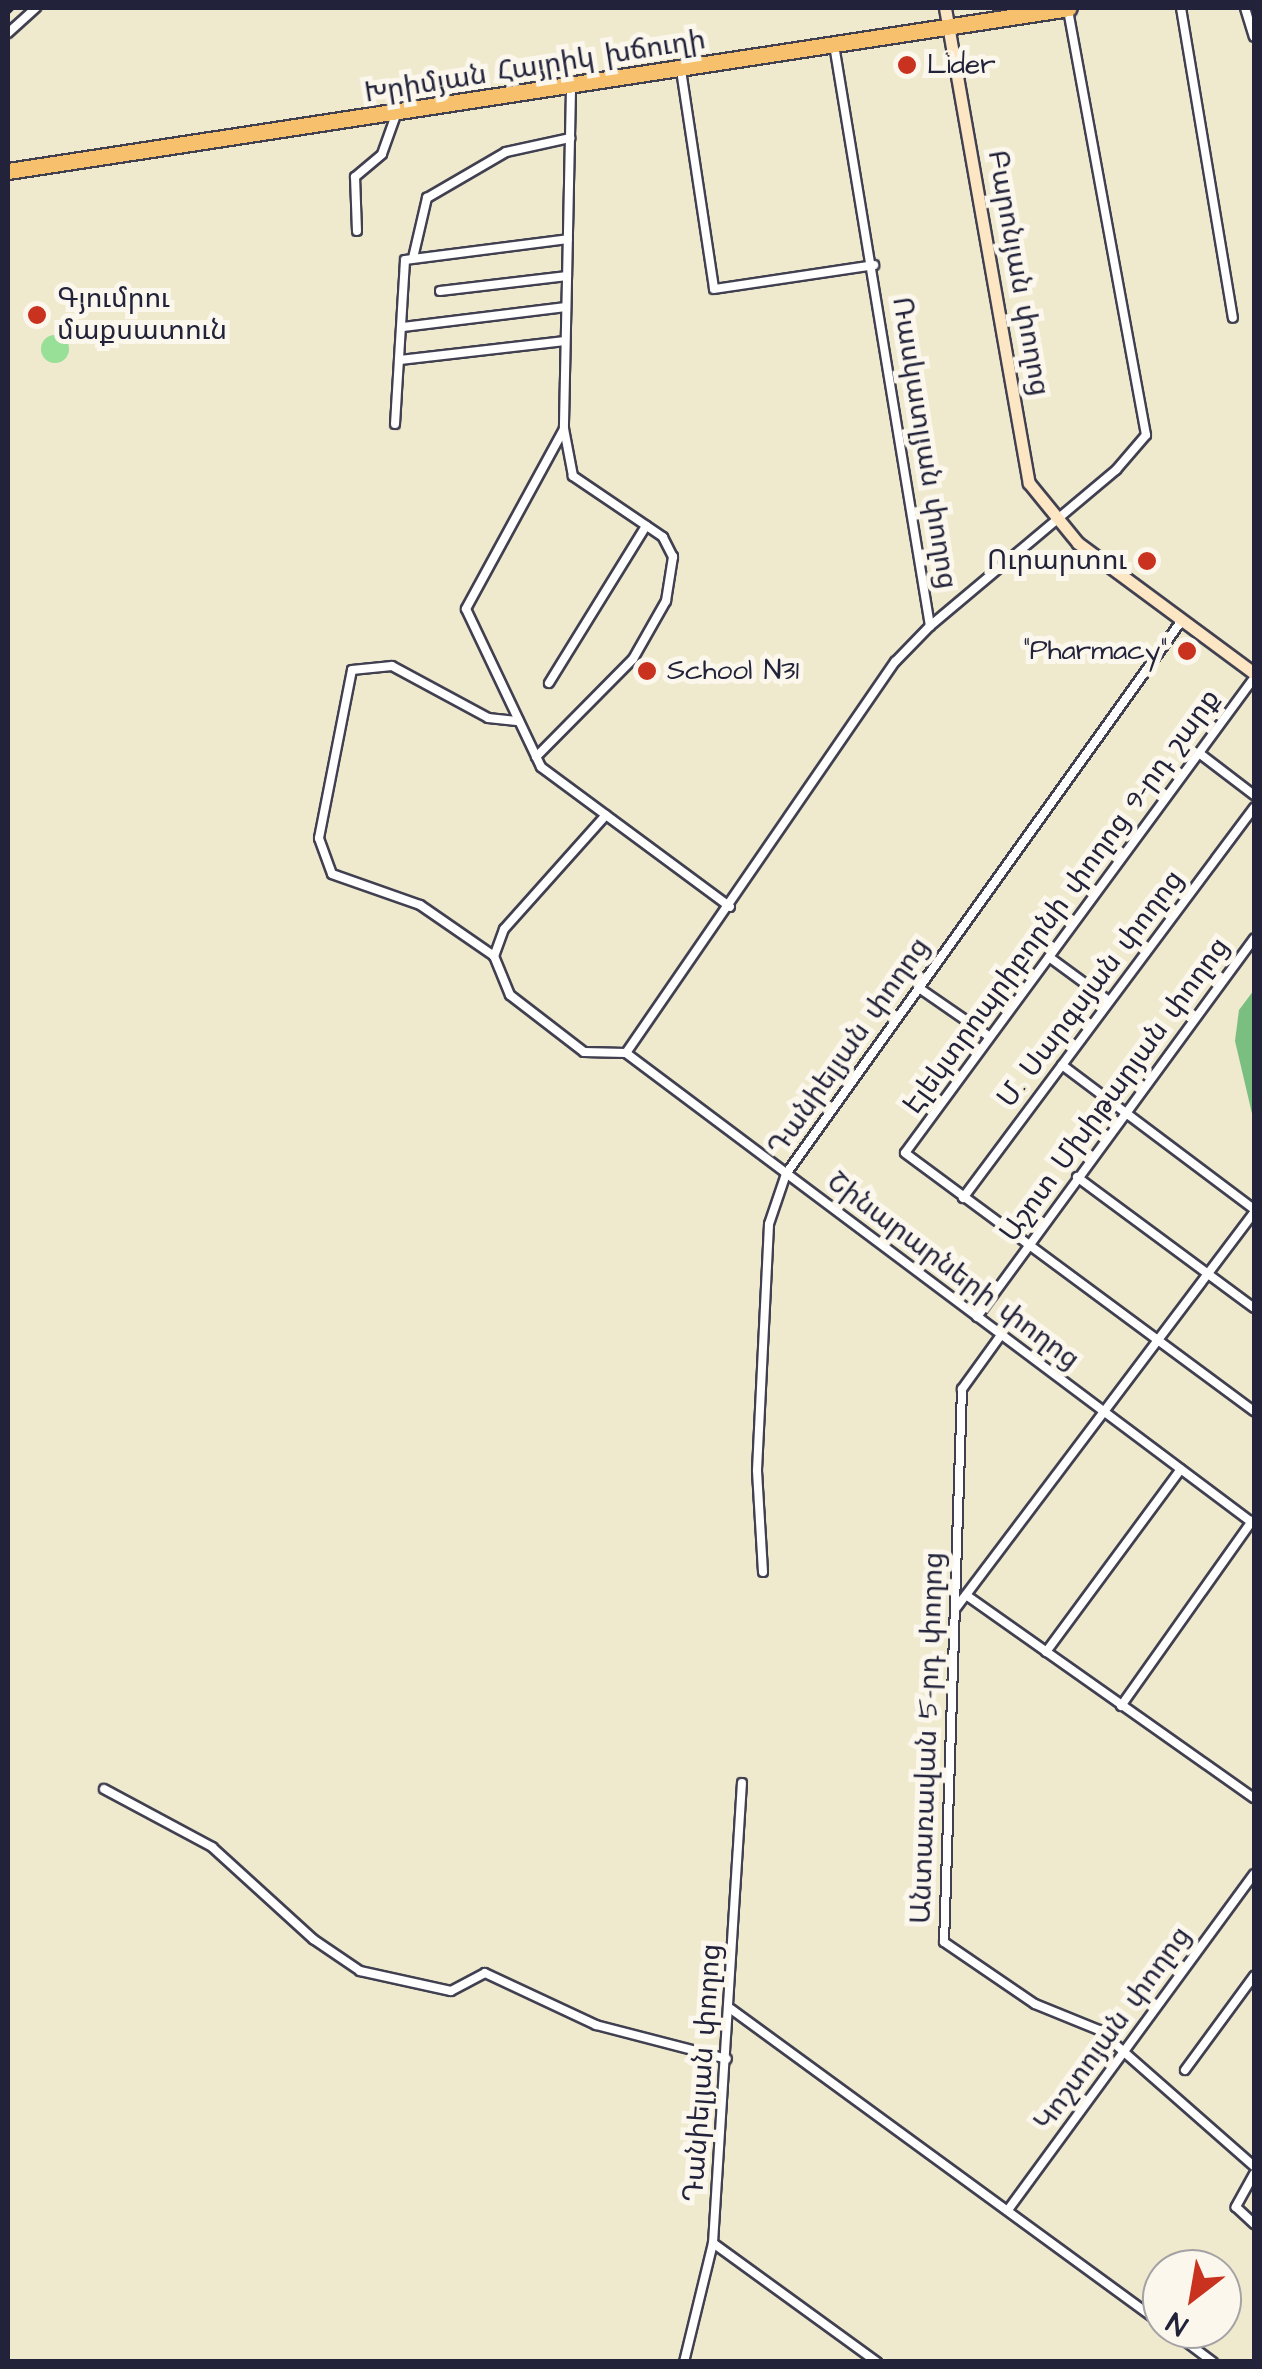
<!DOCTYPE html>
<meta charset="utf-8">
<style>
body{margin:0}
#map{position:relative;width:1262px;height:2369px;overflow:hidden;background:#efe9ce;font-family:"Architects Daughter","Noto Sans Armenian",sans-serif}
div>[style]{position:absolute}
.green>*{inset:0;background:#98df98}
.round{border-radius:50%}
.forest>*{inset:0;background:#7abe80}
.roads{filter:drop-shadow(2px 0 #414051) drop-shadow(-2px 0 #414051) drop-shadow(0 2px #414051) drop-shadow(0 -2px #414051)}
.street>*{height:8px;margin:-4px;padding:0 4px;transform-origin:4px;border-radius:4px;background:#fff}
.secondary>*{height:11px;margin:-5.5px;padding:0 5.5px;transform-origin:5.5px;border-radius:5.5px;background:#fce6c4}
.highway>*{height:15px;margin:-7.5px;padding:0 7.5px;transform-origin:7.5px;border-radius:7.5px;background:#f7c06c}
.rail>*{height:2.5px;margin-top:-1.25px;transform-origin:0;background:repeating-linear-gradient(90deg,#22223b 0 15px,transparent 0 23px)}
.dots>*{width:28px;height:28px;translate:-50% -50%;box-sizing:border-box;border:5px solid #fbf7ec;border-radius:50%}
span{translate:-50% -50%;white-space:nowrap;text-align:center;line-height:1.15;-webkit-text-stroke:10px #fbf7ec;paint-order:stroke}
.poi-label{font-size:28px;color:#22223b}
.left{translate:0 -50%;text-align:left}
.right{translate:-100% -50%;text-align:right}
.street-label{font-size:28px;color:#22223b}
.frame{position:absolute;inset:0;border:10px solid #22223b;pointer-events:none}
.north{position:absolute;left:1142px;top:2249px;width:100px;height:100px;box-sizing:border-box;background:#fbf7ec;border:2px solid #a4a2a5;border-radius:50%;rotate:211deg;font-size:28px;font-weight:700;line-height:40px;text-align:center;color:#22223b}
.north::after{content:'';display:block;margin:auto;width:35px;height:45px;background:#c8321e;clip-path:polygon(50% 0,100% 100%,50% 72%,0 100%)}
</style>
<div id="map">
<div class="green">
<div class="round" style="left:41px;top:335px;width:28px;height:28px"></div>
</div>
<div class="forest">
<div style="clip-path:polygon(1254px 990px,1254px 1122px,1235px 1041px,1239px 1010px)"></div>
</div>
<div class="roads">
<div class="street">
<div style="left:1181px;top:8px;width:314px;rotate:80.5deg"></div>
<div style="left:1245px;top:8px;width:30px;rotate:73deg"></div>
<div style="left:8px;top:33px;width:38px;rotate:-42deg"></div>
<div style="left:681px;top:70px;width:221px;rotate:81.4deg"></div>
<div style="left:714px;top:289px;width:162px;rotate:-8.5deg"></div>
<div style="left:571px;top:89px;width:340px;rotate:91.2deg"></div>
<div style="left:564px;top:429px;width:205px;rotate:118.6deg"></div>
<div style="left:466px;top:609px;width:175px;rotate:64.6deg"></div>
<div style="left:541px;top:767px;width:235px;rotate:36.5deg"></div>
<div style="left:357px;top:231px;width:54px;rotate:-92.1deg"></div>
<div style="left:355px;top:177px;width:35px;rotate:-40deg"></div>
<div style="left:382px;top:154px;width:41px;rotate:-70.3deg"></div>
<div style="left:413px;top:258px;width:62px;rotate:-76.9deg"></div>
<div style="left:427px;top:198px;width:91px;rotate:-30.2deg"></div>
<div style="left:506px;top:152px;width:66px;rotate:-12.3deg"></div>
<div style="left:440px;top:291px;width:128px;rotate:-6.7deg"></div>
<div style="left:403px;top:327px;width:164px;rotate:-7deg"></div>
<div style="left:400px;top:360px;width:166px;rotate:-6.6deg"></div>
<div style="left:395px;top:424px;width:164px;rotate:-86.5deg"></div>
<div style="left:405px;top:260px;width:164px;rotate:-7.3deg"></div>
<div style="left:930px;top:626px;width:243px;rotate:-40deg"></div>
<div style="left:1116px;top:470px;width:46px;rotate:-49.4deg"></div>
<div style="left:1146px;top:435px;width:434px;rotate:-100.4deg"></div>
<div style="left:1254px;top:678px;width:589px;rotate:126.31deg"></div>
<div style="left:905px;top:1153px;width:434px;rotate:36.5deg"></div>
<div style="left:549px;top:683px;width:185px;rotate:-58.3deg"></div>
<div style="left:1199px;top:753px;width:69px;rotate:37.4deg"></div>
<div style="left:536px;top:757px;width:138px;rotate:-45.3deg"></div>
<div style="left:633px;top:659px;width:67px;rotate:-60.4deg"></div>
<div style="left:666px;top:601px;width:45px;rotate:-81deg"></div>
<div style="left:673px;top:557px;width:22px;rotate:-117deg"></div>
<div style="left:663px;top:537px;width:109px;rotate:-145.9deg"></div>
<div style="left:573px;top:476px;width:48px;rotate:-100.8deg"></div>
<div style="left:606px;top:815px;width:153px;rotate:131.8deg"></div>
<div style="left:504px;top:929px;width:29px;rotate:110deg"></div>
<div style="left:494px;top:956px;width:42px;rotate:67.7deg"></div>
<div style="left:510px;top:995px;width:93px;rotate:37.6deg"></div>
<div style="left:584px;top:1052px;width:42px;rotate:1.4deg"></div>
<div style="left:494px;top:956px;width:90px;rotate:-145.4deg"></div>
<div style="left:420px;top:905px;width:93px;rotate:-160.6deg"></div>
<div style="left:332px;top:874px;width:38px;rotate:-110deg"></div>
<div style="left:319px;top:838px;width:171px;rotate:-78.9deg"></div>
<div style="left:352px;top:670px;width:40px;rotate:-5.7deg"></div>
<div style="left:392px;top:666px;width:109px;rotate:28.4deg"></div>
<div style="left:488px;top:718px;width:31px;rotate:6deg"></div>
<div style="left:1049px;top:957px;width:74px;rotate:36.3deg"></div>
<div style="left:919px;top:988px;width:86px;rotate:34.6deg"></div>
<div style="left:626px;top:1053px;width:475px;rotate:-55.5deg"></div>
<div style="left:895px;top:662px;width:50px;rotate:-45.8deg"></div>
<div style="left:930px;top:626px;width:589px;rotate:-99.38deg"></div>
<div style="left:626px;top:1053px;width:785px;rotate:36.87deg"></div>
<div style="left:1062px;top:1065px;width:240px;rotate:36.9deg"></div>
<div style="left:1077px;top:1177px;width:220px;rotate:36.5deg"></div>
<div style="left:963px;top:1198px;width:487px;rotate:-53.3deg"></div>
<div style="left:977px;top:1317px;width:469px;rotate:-53.8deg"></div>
<div style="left:1001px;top:1335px;width:67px;rotate:125.8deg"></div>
<div style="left:962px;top:1389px;width:553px;rotate:91.86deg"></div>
<div style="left:944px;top:1942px;width:110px;rotate:34.3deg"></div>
<div style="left:1035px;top:2004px;width:69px;rotate:22.1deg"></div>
<div style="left:1099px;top:2030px;width:206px;rotate:41.3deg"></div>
<div style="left:763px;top:1572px;width:102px;rotate:-93.4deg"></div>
<div style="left:757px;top:1470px;width:246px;rotate:-87.2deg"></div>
<div style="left:769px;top:1224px;width:53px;rotate:-71.2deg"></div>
<div style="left:786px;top:1174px;width:681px;rotate:-54.44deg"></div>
<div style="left:966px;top:1595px;width:352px;rotate:35.2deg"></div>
<div style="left:956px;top:1608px;width:496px;rotate:-53deg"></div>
<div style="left:1046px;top:1652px;width:227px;rotate:-53.6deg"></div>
<div style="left:1121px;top:1706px;width:227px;rotate:-54.7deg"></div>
<div style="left:104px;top:1789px;width:123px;rotate:28.2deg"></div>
<div style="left:212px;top:1847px;width:137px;rotate:42.3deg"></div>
<div style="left:313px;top:1939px;width:57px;rotate:34.2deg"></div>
<div style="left:360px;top:1971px;width:93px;rotate:12.4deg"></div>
<div style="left:451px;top:1991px;width:38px;rotate:-28deg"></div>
<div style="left:485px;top:1973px;width:123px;rotate:25.1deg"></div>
<div style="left:596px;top:2025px;width:135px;rotate:14.5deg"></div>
<div style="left:731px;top:2009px;width:534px;rotate:36.16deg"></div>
<div style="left:1185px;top:2070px;width:117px;rotate:-53.7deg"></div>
<div style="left:1254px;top:2174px;width:38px;rotate:119deg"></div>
<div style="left:1236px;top:2207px;width:25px;rotate:43deg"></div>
<div style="left:1008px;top:2210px;width:416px;rotate:-53.8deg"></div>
<div style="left:713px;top:2243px;width:203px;rotate:36deg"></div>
<div style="left:1169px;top:2329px;width:55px;rotate:36.9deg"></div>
<div style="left:684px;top:2362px;width:122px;rotate:-76.3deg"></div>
<div style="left:713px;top:2243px;width:461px;rotate:-86.4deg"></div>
</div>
<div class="secondary">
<div style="left:945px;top:8px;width:482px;rotate:80deg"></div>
<div style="left:1029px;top:483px;width:77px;rotate:50.8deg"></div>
<div style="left:1078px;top:543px;width:219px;rotate:36.5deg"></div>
</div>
<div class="highway">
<div style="left:8px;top:171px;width:1073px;rotate:-8.73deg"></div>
</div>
</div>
<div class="rail">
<div style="left:8px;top:13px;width:7px;rotate:-45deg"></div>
</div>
<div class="dots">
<div style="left:907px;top:65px;background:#c8321e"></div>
<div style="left:37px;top:315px;background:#c8321e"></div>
<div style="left:1147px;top:561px;background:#c8321e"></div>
<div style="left:1187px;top:651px;background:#c8321e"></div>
<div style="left:647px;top:671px;background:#c8321e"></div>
</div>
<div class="poi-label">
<span class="left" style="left:927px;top:65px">Lider</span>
<span class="left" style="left:57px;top:315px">Գյումրու<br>մաքսատուն</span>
<span class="right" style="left:1127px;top:561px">Ուրարտու</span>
<span class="right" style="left:1167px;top:651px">"Pharmacy"</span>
<span class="left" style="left:667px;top:671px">School N31</span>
</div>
<div class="street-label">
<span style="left:535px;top:67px;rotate:-9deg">Խրիմյան Հայրիկ խճուղի</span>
<span style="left:1018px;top:273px;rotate:80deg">Բարոնյան փողոց</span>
<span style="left:924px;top:443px;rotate:81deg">Ռասկատլյան փողոց</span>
<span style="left:1062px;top:902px;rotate:-54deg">Էլեկտրոպրիբորնի փողոց 9-րդ շարք</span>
<span style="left:1091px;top:989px;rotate:-53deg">Մ. Սարգսյան փողոց</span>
<span style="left:849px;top:1047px;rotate:-55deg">Դանիելյան փողոց</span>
<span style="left:1115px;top:1090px;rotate:-54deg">Աշոտ Մխիթարյան փողոց</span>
<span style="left:953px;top:1271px;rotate:37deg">Շինարարների փողոց</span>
<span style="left:928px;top:1738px;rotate:-88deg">Անտառավան 5-րդ փողոց</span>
<span style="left:1113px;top:2029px;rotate:-54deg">Կոշտոյան փողոց</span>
<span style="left:703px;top:2073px;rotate:-86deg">Դանիելյան փողոց</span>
</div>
<div class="frame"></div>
<div class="north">N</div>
</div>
